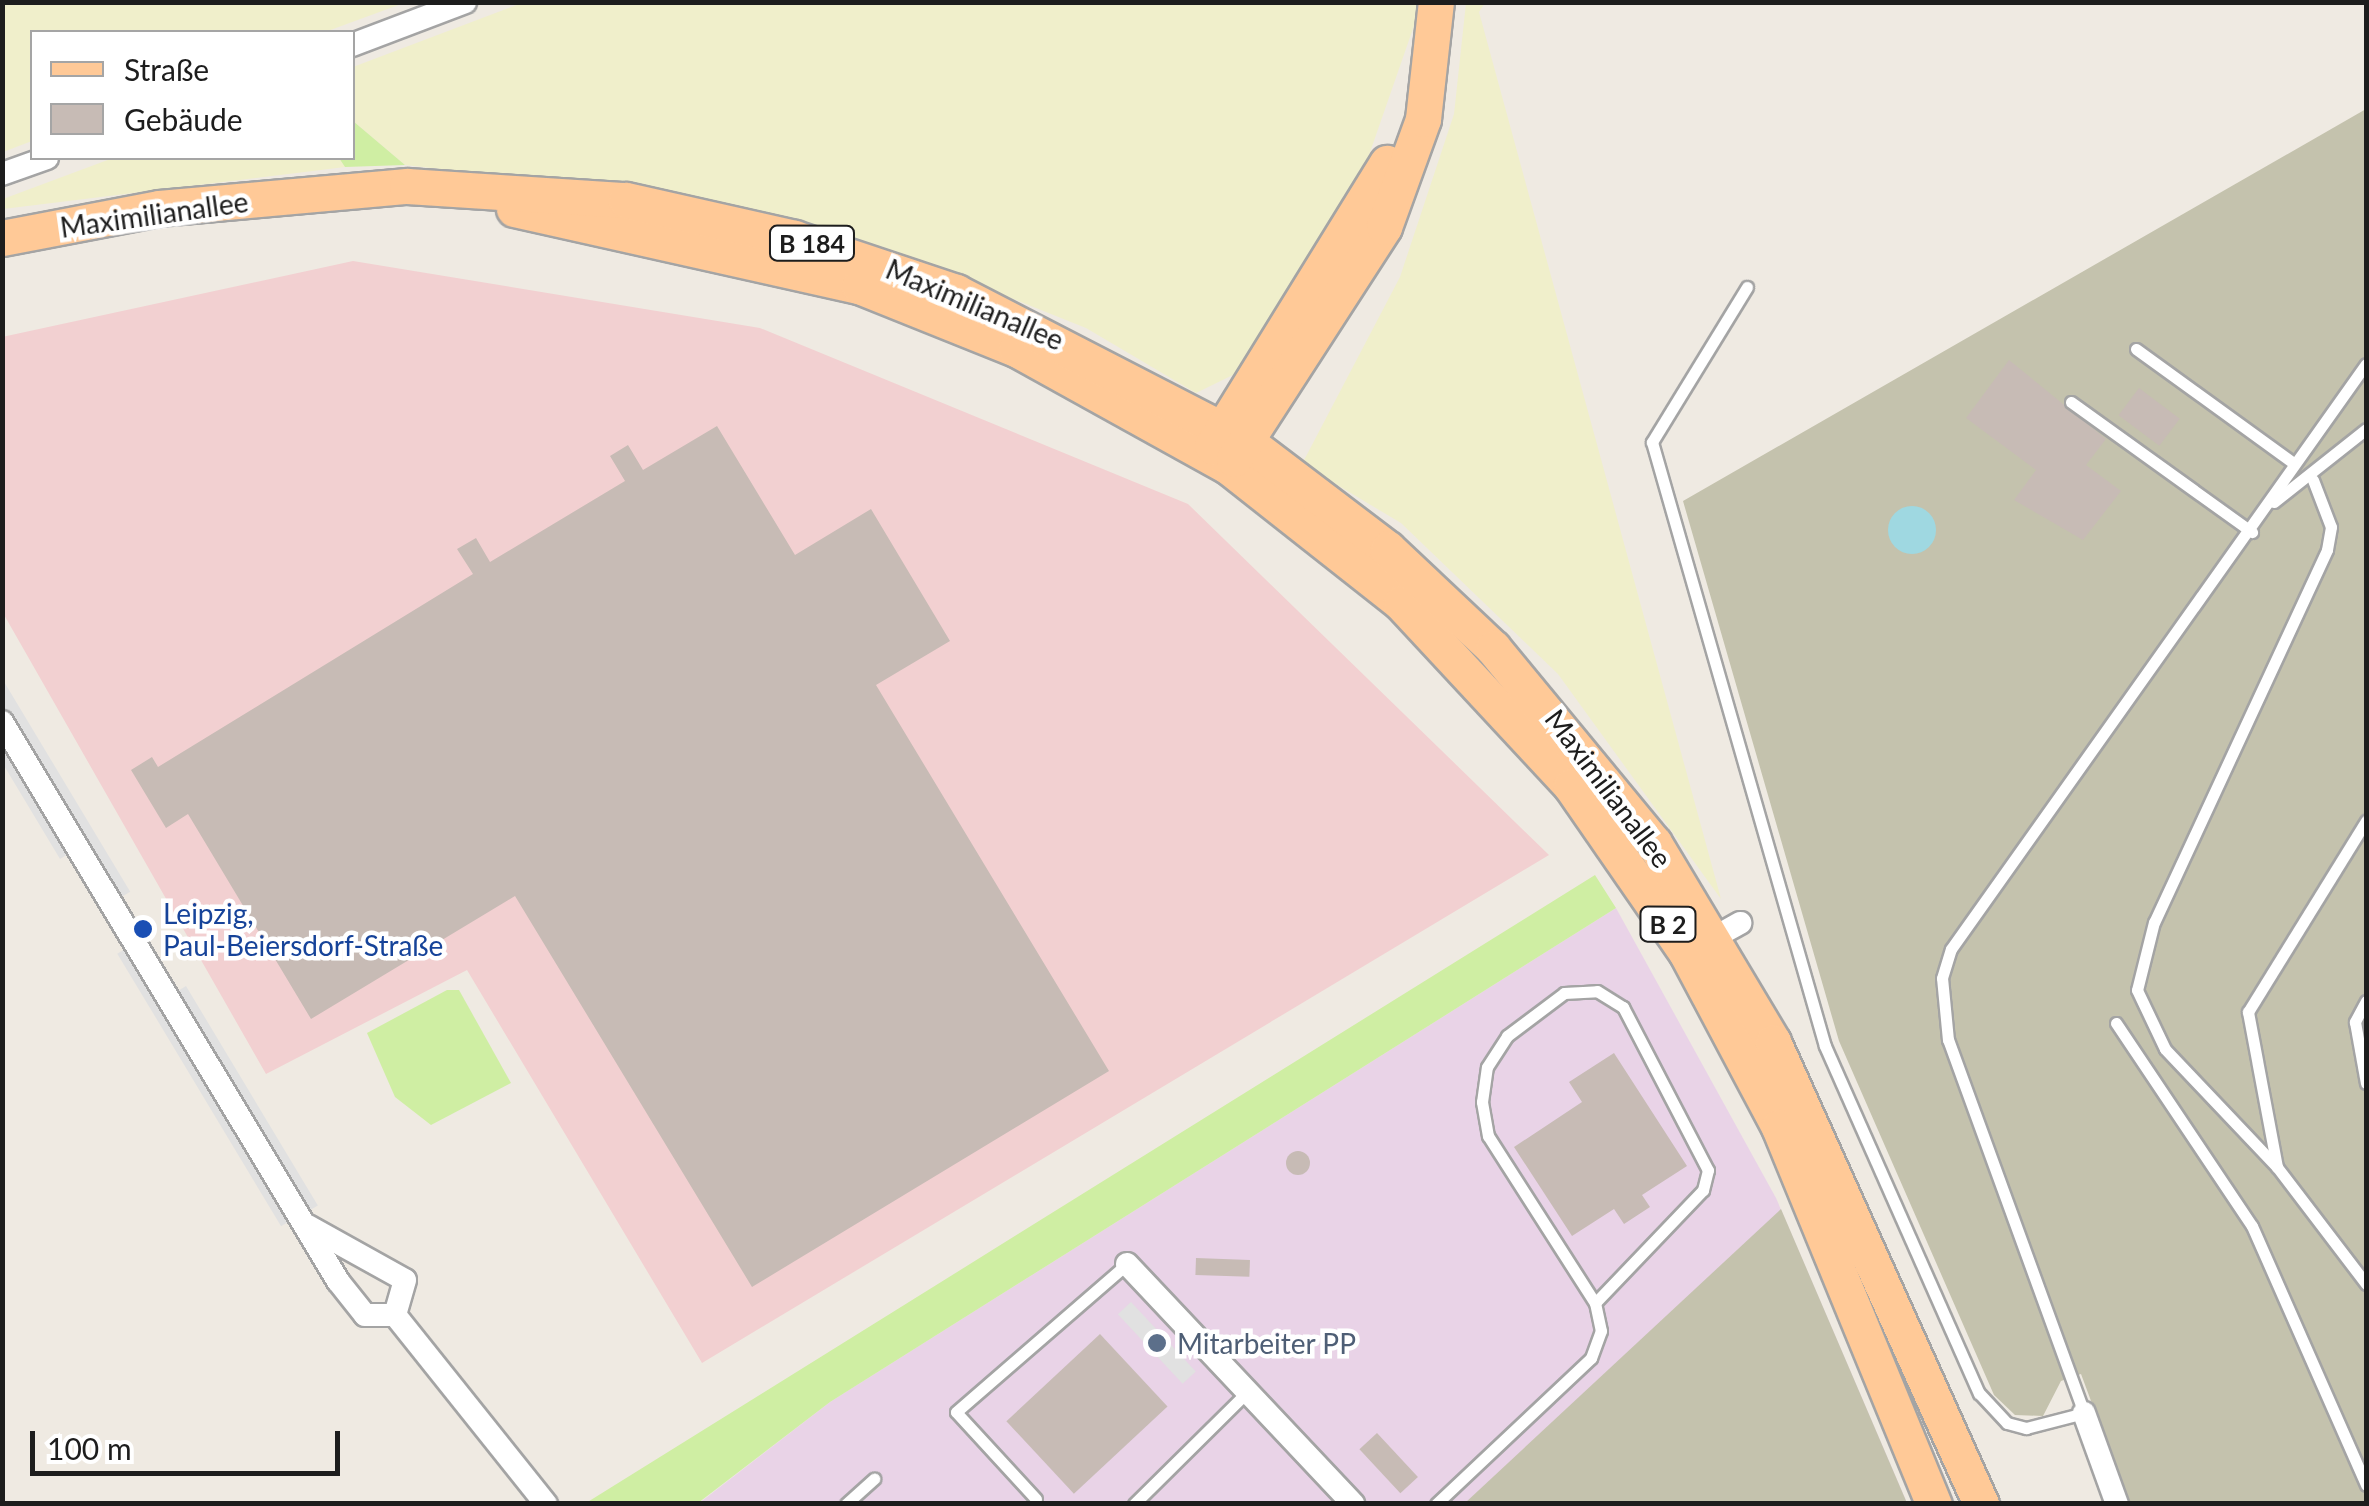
<!DOCTYPE html>
<meta charset="utf-8">
<style>
body{margin:0}
#map{position:relative;width:2369px;height:1506px;overflow:hidden;background:#efeae2;font-family:Lato,sans-serif}
div>[style]{position:absolute}
.commercial>*{inset:0;background:#f2d0d1}
.industrial>*{inset:0;background:#e9d3e7}
.construction>*{inset:0;background:#c4c2ad}
.farmland>*{inset:0;background:#f0efcb}
.grass>*{inset:0;background:#cfeea3}
.parking>*{inset:0;background:#e1e1e1;transform-origin:0 0}
.water>*{inset:0;background:#9fd8e1}
.round{border-radius:50%}
.building>*{inset:0;background:#c7bbb5;transform-origin:0 0}
.roads{filter:drop-shadow(2px 0 #a4a4a4) drop-shadow(-2px 0 #a4a4a4) drop-shadow(0 2px #a4a4a4) drop-shadow(0 -2px #a4a4a4)}
.service>*{height:11px;margin:-5.5px;padding:0 5.5px;transform-origin:5.5px;border-radius:5.5px;background:#fff}
.minor>*{height:22px;margin:-11px;padding:0 11px;transform-origin:11px;border-radius:11px;background:#fff}
.primary>*{height:35px;margin:-17.5px;padding:0 17.5px;transform-origin:17.5px;border-radius:17.5px;background:#ffc997}
.dots>*{width:28px;height:28px;translate:-50% -50%;box-sizing:border-box;border:5px solid #fff;border-radius:50%}
span{translate:-50% -50%;white-space:nowrap;text-align:center;line-height:1.15;-webkit-text-stroke:9px #fff;paint-order:stroke}
.shield-label span{padding:2px 8px;background:#fff;border:2px solid;border-radius:8px;-webkit-text-stroke-width:0}
.shield-label{font-size:25px;color:#1d1d1d;font-weight:700}
.street-label{font-size:28px;color:#1d1d1d}
.transit-label{font-size:28px;color:#164399}
.left{translate:0 -50%;text-align:left}
.service-label{font-size:28px;color:#4e5e75}
.frame{position:absolute;inset:0;border:5px solid #1d1d1d;pointer-events:none}
.legend{position:absolute;left:30px;top:30px;width:325px;height:130px;box-sizing:border-box;background:#fff;border:2px solid #a5a5a5;margin:0;padding:12px 18px;list-style:none;font-size:30px;color:#1d1d1d}
.legend li{display:flex;align-items:center;gap:20px;height:50px}
.legend b{width:50px;border:2px solid #a5a5a5}
.scale{position:absolute;left:30px;top:1431px;width:310px;height:45px;box-sizing:border-box;border:5px solid #1d1d1d;border-top:0;padding-left:12px;font-size:30px;line-height:35px;white-space:nowrap;color:#1d1d1d;-webkit-text-stroke:8px #fff;paint-order:stroke}
</style>
<div id="map">
<div class="commercial">
<div style="clip-path:polygon(353px 261px,760px 328px,1188px 504px,1549px 855px,702px 1363px,467px 970px,266px 1074px,3px 613px,2px 337px)"></div>
</div>
<div class="industrial">
<div style="clip-path:polygon(1616px 908px,1776px 1198px,1907px 1503px,698px 1504px,830px 1402px)"></div>
</div>
<div class="construction">
<div style="clip-path:polygon(2366px 109px,2366px 1503px,2129px 1503px,2081px 1374px,2061px 1381px,2043px 1416px,2015px 1415px,1994px 1395px,1839px 1041px,1683px 501px)"></div>
<div style="clip-path:polygon(1781px 1209px,1907px 1503px,1465px 1503px)"></div>
</div>
<div class="farmland">
<div style="clip-path:polygon(3px 2px,404px 2px,404px 3px,325px 32px,32px 32px,32px 141px,3px 152px)"></div>
<div style="clip-path:polygon(522px 3px,1416px 3px,1416px 20px,1360px 181px,1239px 372px,1196px 393px,1086px 328px,883px 247px,700px 199px,405px 165px,353px 121px,353px 67px)"></div>
<div style="clip-path:polygon(1466px 3px,1485px 3px,1479px 12px,1721px 899px,1558px 674px,1401px 523px,1302px 464px,1400px 277px,1454px 114px)"></div>
<div style="clip-path:polygon(113px 158px,339px 158px,345px 167px,3px 209px,3px 199px)"></div>
</div>
<div class="grass">
<div style="clip-path:polygon(353px 121px,405px 165px,345px 167px,339px 158px,352px 158px)"></div>
<div style="clip-path:polygon(1595px 875px,1616px 908px,830px 1402px,698px 1503px,586px 1503px)"></div>
<div style="clip-path:polygon(447px 990px,459px 990px,511px 1083px,431px 1125px,395px 1097px,367px 1033px)"></div>
</div>
<div class="parking">
<div style="left:3px;top:680px;width:247px;height:19px;rotate:59deg"></div>
<div style="clip-path:polygon(3px 745px,68px 854px,60px 859px,3px 764px)"></div>
<div style="left:125px;top:949px;width:318px;height:9px;rotate:59deg"></div>
<div style="left:186px;top:986px;width:256px;height:9px;rotate:59deg"></div>
<div style="left:1131px;top:1302px;width:95px;height:18px;rotate:47deg"></div>
</div>
<div class="water">
<div class="round" style="left:1888px;top:506px;width:48px;height:48px"></div>
</div>
<div class="building">
<div style="clip-path:polygon(2009px 360px,2106px 439px,2086px 465px,2121px 491px,2083px 540px,2014px 500px,2036px 470px,1966px 418px)"></div>
<div style="left:2139px;top:388px;width:51px;height:34px;rotate:37deg"></div>
<div style="clip-path:polygon(717px 426px,795px 555px,871px 509px,950px 641px,876px 685px,1109px 1071px,752px 1287px,515px 896px,311px 1019px,188px 814px,166px 828px,131px 770px,152px 757px,158px 767px,473px 574px,457px 549px,476px 538px,490px 562px,625px 481px,610px 456px,628px 445px,643px 470px)"></div>
<div style="clip-path:polygon(1614px 1053px,1687px 1166px,1642px 1195px,1650px 1207px,1624px 1224px,1614px 1209px,1572px 1236px,1514px 1147px,1582px 1102px,1569px 1082px)"></div>
<div class="round" style="left:1286px;top:1151px;width:24px;height:24px"></div>
<div style="left:1196px;top:1258px;width:54px;height:17px;rotate:2deg"></div>
<div style="left:1100px;top:1334px;width:99px;height:128px;rotate:47deg"></div>
<div style="left:1377px;top:1433px;width:60px;height:24px;rotate:47deg"></div>
</div>
<div class="roads">
<div class="service">
<div style="left:1747px;top:287px;width:182px;rotate:121.5deg"></div>
<div style="left:1652px;top:442px;width:628px;rotate:74.02deg"></div>
<div style="left:1825px;top:1046px;width:380px;rotate:66.1deg"></div>
<div style="left:1979px;top:1393px;width:41px;rotate:47deg"></div>
<div style="left:2007px;top:1423px;width:20px;rotate:15deg"></div>
<div style="left:2026px;top:1428px;width:60px;rotate:-14.5deg"></div>
<div style="left:2084px;top:1413px;width:397px;rotate:-110deg"></div>
<div style="left:1948px;top:1040px;width:62px;rotate:-95.5deg"></div>
<div style="left:1942px;top:978px;width:30px;rotate:-73deg"></div>
<div style="left:1951px;top:949px;width:717px;rotate:-54.65deg"></div>
<div style="left:2136px;top:349px;width:193px;rotate:35.9deg"></div>
<div style="left:2071px;top:402px;width:223px;rotate:35.7deg"></div>
<div style="left:2313px;top:480px;width:50px;rotate:69deg"></div>
<div style="left:2331px;top:527px;width:23px;rotate:100deg"></div>
<div style="left:2327px;top:550px;width:410px;rotate:114.9deg"></div>
<div style="left:2154px;top:922px;width:70px;rotate:104deg"></div>
<div style="left:2137px;top:990px;width:65px;rotate:64.6deg"></div>
<div style="left:2165px;top:1049px;width:163px;rotate:46.5deg"></div>
<div style="left:2277px;top:1167px;width:147px;rotate:52.7deg"></div>
<div style="left:2274px;top:502px;width:117px;rotate:-38.4deg"></div>
<div style="left:2366px;top:1001px;width:24px;rotate:118deg"></div>
<div style="left:2355px;top:1022px;width:62px;rotate:79.8deg"></div>
<div style="left:2116px;top:1023px;width:244px;rotate:56.2deg"></div>
<div style="left:2252px;top:1226px;width:283px;rotate:66.2deg"></div>
<div style="left:2277px;top:1167px;width:158px;rotate:-100.6deg"></div>
<div style="left:2248px;top:1012px;width:225px;rotate:-58.3deg"></div>
<div style="left:1036px;top:1499px;width:118px;rotate:-132.6deg"></div>
<div style="left:956px;top:1412px;width:226px;rotate:-40.9deg"></div>
<div style="left:846px;top:1504px;width:38px;rotate:-42deg"></div>
<div style="left:1134px;top:1504px;width:159px;rotate:-44.7deg"></div>
<div style="left:1436px;top:1504px;width:213px;rotate:-43.3deg"></div>
<div style="left:1591px;top:1358px;width:29px;rotate:-70deg"></div>
<div style="left:1601px;top:1331px;width:29px;rotate:-102deg"></div>
<div style="left:1595px;top:1303px;width:198px;rotate:-122.6deg"></div>
<div style="left:1488px;top:1136px;width:35px;rotate:-100deg"></div>
<div style="left:1482px;top:1102px;width:35px;rotate:-82deg"></div>
<div style="left:1487px;top:1067px;width:37px;rotate:-57deg"></div>
<div style="left:1507px;top:1036px;width:71px;rotate:-37deg"></div>
<div style="left:1564px;top:993px;width:33px;rotate:-3deg"></div>
<div style="left:1597px;top:991px;width:31px;rotate:32deg"></div>
<div style="left:1623px;top:1007px;width:184px;rotate:62.5deg"></div>
<div style="left:1708px;top:1170px;width:21px;rotate:104deg"></div>
<div style="left:1703px;top:1190px;width:156px;rotate:133.7deg"></div>
</div>
<div class="minor">
<div style="left:352px;top:45px;width:121px;rotate:-20.8deg"></div>
<div style="left:2px;top:174px;width:48px;rotate:-19.6deg"></div>
<div style="left:2px;top:722px;width:652px;rotate:58.99deg"></div>
<div style="left:338px;top:1281px;width:43px;rotate:51.5deg"></div>
<div style="left:365px;top:1315px;width:30px"></div>
<div style="left:395px;top:1315px;width:36px;rotate:-74deg"></div>
<div style="left:405px;top:1280px;width:111px;rotate:-150.9deg"></div>
<div style="left:1715px;top:937px;width:29px;rotate:-29deg"></div>
<div style="left:1127px;top:1264px;width:330px;rotate:46.7deg"></div>
<div style="left:395px;top:1315px;width:242px;rotate:51.4deg"></div>
<div style="left:2084px;top:1413px;width:97px;rotate:70.1deg"></div>
</div>
<div class="primary">
<div style="left:514px;top:209px;width:353px;rotate:12.6deg"></div>
<div style="left:859px;top:286px;width:169px;rotate:21.9deg"></div>
<div style="left:1016px;top:349px;width:244px;rotate:29deg"></div>
<div style="left:1229px;top:467px;width:219px;rotate:38.3deg"></div>
<div style="left:1401px;top:603px;width:250px;rotate:47.1deg"></div>
<div style="left:1571px;top:786px;width:202px;rotate:55.3deg"></div>
<div style="left:1686px;top:952px;width:198px;rotate:62deg"></div>
<div style="left:1779px;top:1127px;width:408px;rotate:67.7deg"></div>
<div style="left:2px;top:238px;width:160px;rotate:-10.8deg"></div>
<div style="left:159px;top:208px;width:249px;rotate:-5.1deg"></div>
<div style="left:407px;top:186px;width:219px;rotate:3.7deg"></div>
<div style="left:626px;top:200px;width:172px;rotate:12.7deg"></div>
<div style="left:794px;top:238px;width:171px;rotate:18.4deg"></div>
<div style="left:956px;top:292px;width:327px;rotate:27.3deg"></div>
<div style="left:1247px;top:442px;width:177px;rotate:37.2deg"></div>
<div style="left:1388px;top:549px;width:144px;rotate:43.3deg"></div>
<div style="left:1493px;top:648px;width:253px;rotate:50.5deg"></div>
<div style="left:1654px;top:843px;width:232px;rotate:59.1deg"></div>
<div style="left:1773px;top:1042px;width:507px;rotate:65.76deg"></div>
<div style="left:1212px;top:446px;width:333px;rotate:-58.3deg"></div>
<div style="left:1234px;top:459px;width:276px;rotate:-57.1deg"></div>
<div style="left:1384px;top:227px;width:115px;rotate:-70.1deg"></div>
<div style="left:1423px;top:119px;width:118px;rotate:-83.7deg"></div>
</div>
</div>
<div class="dots">
<div style="left:143px;top:929px;background:#1a4fb4"></div>
<div style="left:1157px;top:1343px;background:#5c6f8a"></div>
</div>
<div class="shield-label">
<span style="left:812px;top:243px">B 184</span>
<span style="left:1668px;top:924px">B 2</span>
</div>
<div class="street-label">
<span style="left:154px;top:214px;rotate:-8deg">Maximilianallee</span>
<span style="left:975px;top:304px;rotate:23deg">Maximilianallee</span>
<span style="left:1609px;top:788px;rotate:53deg">Maximilianallee</span>
</div>
<div class="transit-label">
<span class="left" style="left:163px;top:929px">Leipzig,<br>Paul-Beiersdorf-Straße</span>
</div>
<div class="service-label">
<span class="left" style="left:1177px;top:1343px">Mitarbeiter PP</span>
</div>
<div class="frame"></div>
<ul class="legend">
<li><b style="height:12px;background:#ffc997"></b>Straße</li>
<li><b style="height:28px;background:#c7bbb5"></b>Gebäude</li>
</ul>
<div class="scale">100 m</div>
</div>
